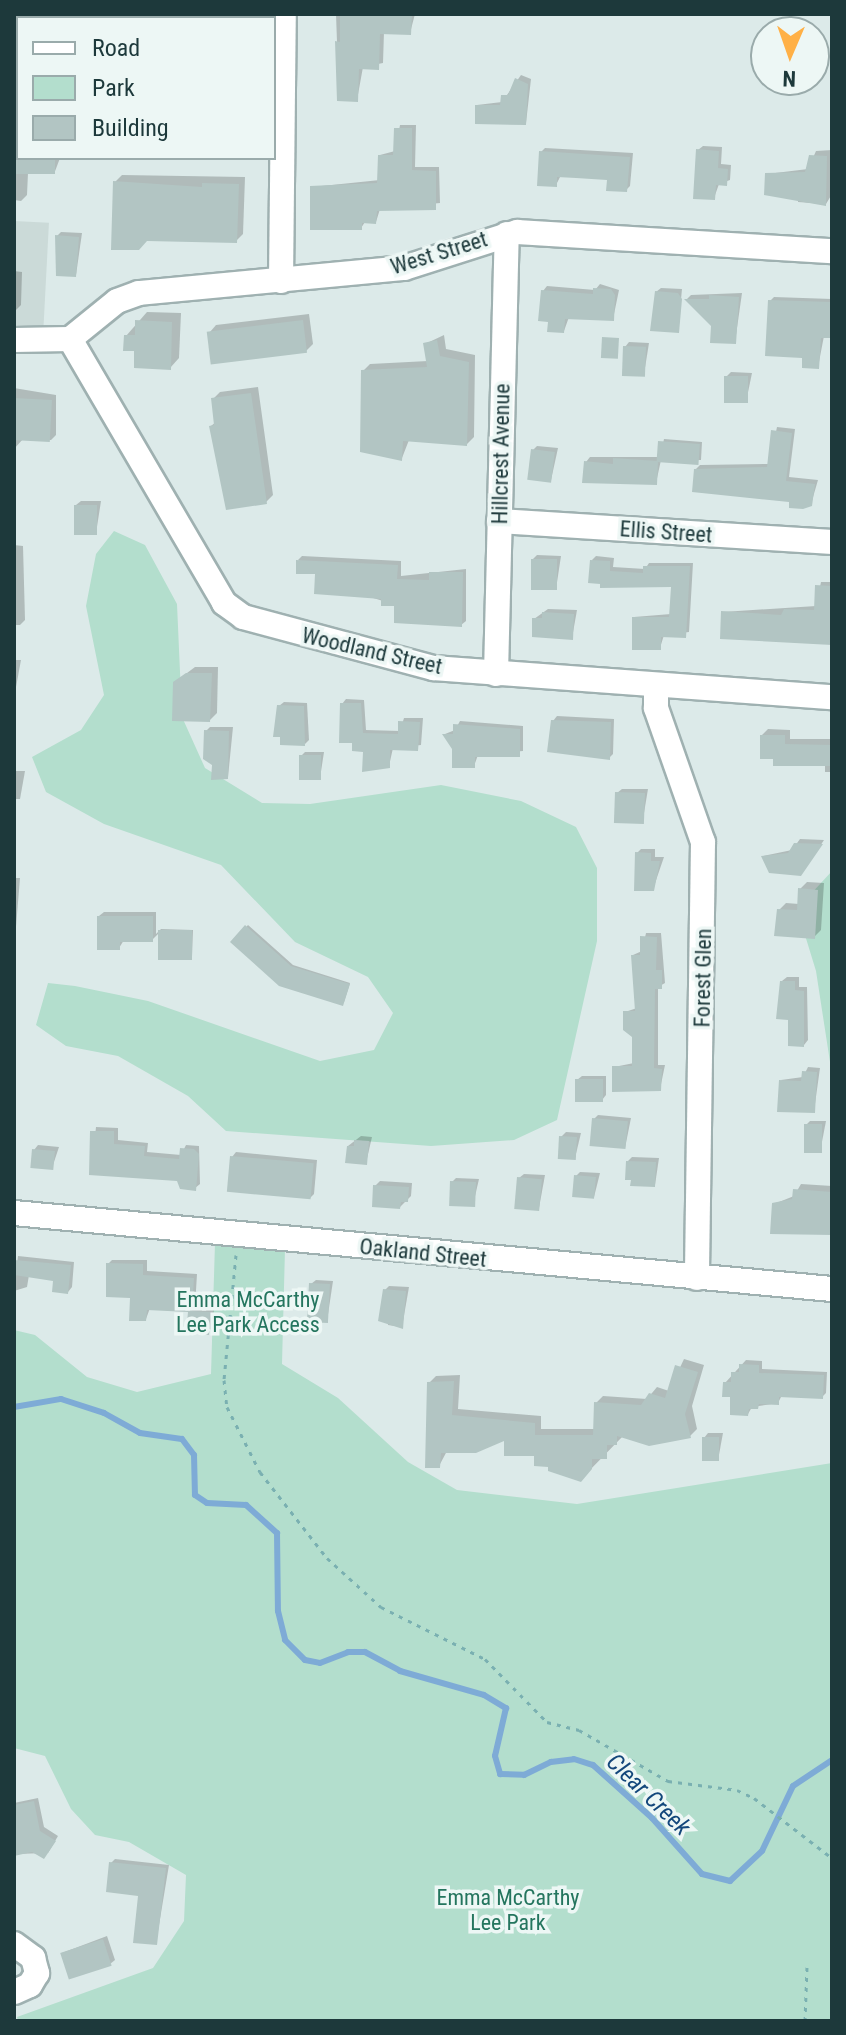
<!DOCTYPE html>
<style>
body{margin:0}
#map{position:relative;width:846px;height:2035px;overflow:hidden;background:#dceae9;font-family:"Roboto Condensed",sans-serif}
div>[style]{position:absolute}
.built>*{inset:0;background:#cbdad8;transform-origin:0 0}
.green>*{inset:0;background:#b3decd}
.shadow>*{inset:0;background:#0003;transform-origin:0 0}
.stream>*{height:6px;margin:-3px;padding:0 3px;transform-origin:3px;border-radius:3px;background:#7eabd6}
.building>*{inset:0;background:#b2c5c3;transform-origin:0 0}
.path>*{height:3px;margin-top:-1.5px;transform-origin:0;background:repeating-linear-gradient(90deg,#7ab0b1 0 4px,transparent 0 10px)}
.roads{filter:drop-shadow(2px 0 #9fb1b1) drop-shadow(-2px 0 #9fb1b1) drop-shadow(0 2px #9fb1b1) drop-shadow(0 -2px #9fb1b1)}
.minor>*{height:24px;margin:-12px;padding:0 12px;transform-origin:12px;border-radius:12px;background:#fff}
span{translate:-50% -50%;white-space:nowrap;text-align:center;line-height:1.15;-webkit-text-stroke:7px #edf7f5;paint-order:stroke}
.street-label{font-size:22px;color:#1d393b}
.park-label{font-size:22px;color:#24755e}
.water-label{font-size:24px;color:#13477b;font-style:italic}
.frame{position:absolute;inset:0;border:16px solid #1d393b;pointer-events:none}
.legend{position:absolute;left:16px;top:16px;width:260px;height:144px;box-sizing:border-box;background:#edf7f5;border:2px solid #9aabab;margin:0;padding:10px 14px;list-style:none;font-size:24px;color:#1d393b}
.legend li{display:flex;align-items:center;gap:16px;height:40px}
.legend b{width:40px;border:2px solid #9aabab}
.north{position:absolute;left:750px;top:16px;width:80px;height:80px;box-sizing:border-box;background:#edf7f5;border:2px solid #9aabab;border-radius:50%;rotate:182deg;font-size:22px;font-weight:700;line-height:32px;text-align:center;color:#1d393b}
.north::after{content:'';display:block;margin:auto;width:28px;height:36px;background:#ffb046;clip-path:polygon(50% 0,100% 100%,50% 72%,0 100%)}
</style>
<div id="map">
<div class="built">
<div style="left:14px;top:221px;width:35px;height:107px;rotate:3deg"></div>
</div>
<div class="green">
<div style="clip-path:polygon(114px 531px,145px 545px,177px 604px,182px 717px,205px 768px,262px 803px,310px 804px,441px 785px,521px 801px,576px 827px,597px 868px,597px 941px,557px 1120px,514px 1140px,431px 1146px,226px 1131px,188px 1096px,118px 1056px,66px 1046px,36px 1025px,48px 983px,75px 986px,148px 1001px,320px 1061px,374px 1050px,393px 1013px,368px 977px,295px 942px,221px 865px,104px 824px,46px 792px,32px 757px,81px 730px,104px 695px,86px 606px,96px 554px)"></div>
<div style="clip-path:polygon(832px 871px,832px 1075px,816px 971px,797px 909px)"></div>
<div style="clip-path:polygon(215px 1243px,285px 1249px,282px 1364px,338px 1398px,408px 1462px,457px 1490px,577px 1504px,832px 1463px,832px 2021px,18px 2021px,17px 2017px,153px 1968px,184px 1921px,186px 1875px,129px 1842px,95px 1835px,71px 1809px,45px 1756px,14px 1748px,14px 1330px,35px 1335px,87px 1377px,137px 1392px,211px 1374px)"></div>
</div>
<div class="shadow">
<div style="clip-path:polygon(14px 14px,50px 14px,18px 18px,18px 158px,60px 158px,54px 174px,28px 173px,27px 195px,21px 201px,14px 200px)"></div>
<div style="left:208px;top:14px;width:26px;height:4px"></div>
<div style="clip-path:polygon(336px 14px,415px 14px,410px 33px,384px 32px,383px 63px,363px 67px,357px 100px,339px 99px)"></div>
<div style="clip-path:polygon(521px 75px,531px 79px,526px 123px,477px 105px,502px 102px)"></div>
<div style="clip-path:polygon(400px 125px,416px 125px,415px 167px,439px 167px,440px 203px,380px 209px,376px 222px,365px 222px,361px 228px,312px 187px,380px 180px,380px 155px,395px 151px)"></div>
<div style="clip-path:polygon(703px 146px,722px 147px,721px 164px,731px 165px,730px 180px,719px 184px,714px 198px,698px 150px)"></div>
<div style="clip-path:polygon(545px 148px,633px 153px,630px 186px,626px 190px,609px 178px,561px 175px,556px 185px,541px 152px)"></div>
<div style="clip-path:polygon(832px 150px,832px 194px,826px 204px,798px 202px,798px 196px,767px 174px,808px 169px,816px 151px)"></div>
<div style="clip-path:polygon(122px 175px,245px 177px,243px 234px,236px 241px,115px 182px)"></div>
<div style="clip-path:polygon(61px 232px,82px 233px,76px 275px,57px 236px)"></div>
<div style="clip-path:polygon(14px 271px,22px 272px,21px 305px,14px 312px)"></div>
<div style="clip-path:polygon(600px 284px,619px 290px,613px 319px,569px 317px,564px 331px,550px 320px,543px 291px,547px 286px,595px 290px)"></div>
<div style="clip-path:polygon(661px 288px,682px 289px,678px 331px,656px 292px)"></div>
<div style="clip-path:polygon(742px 293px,735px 342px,687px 299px,691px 295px)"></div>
<div style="clip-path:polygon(774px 297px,832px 299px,832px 336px,824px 336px,818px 367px,804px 356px,770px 301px)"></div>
<div style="clip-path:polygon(147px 312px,181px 313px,179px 358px,170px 368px,126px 336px)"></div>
<div style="clip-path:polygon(309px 314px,313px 344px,306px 351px,210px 332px,216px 325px)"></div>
<div style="clip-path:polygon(444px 335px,446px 349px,475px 355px,474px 437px,467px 444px,409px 440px,402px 458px,363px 371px,370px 364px,428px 361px,425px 344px)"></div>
<div style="clip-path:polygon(629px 342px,649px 343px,644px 374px,625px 347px)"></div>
<div style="clip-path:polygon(731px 372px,752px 373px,746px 402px,726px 377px)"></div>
<div style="clip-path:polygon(258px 387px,273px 495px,266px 502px,211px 426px,216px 422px,213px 399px,220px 392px)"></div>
<div style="clip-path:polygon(14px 388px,56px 395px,56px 435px,51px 440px,23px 439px,14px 449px)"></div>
<div style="clip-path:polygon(777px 427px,795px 429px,789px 477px,818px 480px,811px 504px,696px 469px,700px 465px,769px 464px)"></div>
<div style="clip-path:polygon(664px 439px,702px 442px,701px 460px,661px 460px,656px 483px,586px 462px,590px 457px,660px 457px)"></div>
<div style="clip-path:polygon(537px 446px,558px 448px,551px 480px,533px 450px)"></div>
<div style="clip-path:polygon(81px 501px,101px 501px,96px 533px,76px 505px)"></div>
<div style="clip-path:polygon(14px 545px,23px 546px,25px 620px,20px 625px,14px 625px)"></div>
<div style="clip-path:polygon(537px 555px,561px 556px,556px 589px,533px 559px)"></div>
<div style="clip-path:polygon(302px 556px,401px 561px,401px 576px,466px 569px,466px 621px,461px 625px,357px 593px,298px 560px)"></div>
<div style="clip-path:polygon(596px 556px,614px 558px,613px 567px,645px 569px,649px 563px,693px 563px,689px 632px,664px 635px,660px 648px,634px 617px,671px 614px,673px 585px,602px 586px,592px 560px)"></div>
<div style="clip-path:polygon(821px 582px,832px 582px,832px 644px,723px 612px,816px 606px)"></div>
<div style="clip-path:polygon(548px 609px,577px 610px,572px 638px,534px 619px)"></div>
<div style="clip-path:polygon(14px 660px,21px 660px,16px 687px,14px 687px)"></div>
<div style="clip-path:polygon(195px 667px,218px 667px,217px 713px,210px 720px,183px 676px)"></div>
<div style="clip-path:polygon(346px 699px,364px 700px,366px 730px,400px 731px,404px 718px,423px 718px,421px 745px,393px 748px,389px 766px,365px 750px,342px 704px)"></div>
<div style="clip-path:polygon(284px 702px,307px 703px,309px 740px,305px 744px,279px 706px)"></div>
<div style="clip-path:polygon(557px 716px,614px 719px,613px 754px,609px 758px,553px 721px)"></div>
<div style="clip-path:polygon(460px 721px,523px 726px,523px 751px,478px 755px,474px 766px,445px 734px,455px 730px)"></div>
<div style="clip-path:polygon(210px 727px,233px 727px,228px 777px,214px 764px,206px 731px)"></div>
<div style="clip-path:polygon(768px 729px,790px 730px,790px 739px,832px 739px,832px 772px,825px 772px,825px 764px,775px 757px,762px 735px)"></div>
<div style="clip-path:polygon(305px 752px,324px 752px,320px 778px,301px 756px)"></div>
<div style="clip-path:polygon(14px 771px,25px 771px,20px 799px,14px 799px)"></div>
<div style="clip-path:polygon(622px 789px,648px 789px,643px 819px,617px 793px)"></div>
<div style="clip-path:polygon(800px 839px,824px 840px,805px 869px,763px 856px,792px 850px)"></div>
<div style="clip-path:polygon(641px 849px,655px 849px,655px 857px,664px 857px,653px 889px,637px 853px)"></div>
<div style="clip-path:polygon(14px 878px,20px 878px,14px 951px)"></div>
<div style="clip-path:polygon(807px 882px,824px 883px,821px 930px,814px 937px,779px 910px,786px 903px,799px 904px,800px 889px)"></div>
<div style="clip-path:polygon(104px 912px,156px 912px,156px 934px,161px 929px,193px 930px,192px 957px,160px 932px,152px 940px,124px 940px,119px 948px,99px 916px)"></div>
<div style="clip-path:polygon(248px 925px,293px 965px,350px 983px,344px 1002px,233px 942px)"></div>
<div style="clip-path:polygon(646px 933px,661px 933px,665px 983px,658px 987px,658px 1065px,665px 1065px,660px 1089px,614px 1067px,634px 1063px,634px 1036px,625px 1012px,637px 1008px,633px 955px,642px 951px)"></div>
<div style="clip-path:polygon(787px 977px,799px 977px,799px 987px,807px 987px,808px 1040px,804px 1045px,790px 1018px,782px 981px)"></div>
<div style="clip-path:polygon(808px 1067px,820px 1068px,814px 1111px,781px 1080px,803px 1077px)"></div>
<div style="clip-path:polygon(582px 1076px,606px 1076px,606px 1095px,602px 1100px,577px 1080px)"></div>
<div style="clip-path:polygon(598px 1115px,631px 1118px,625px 1148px,594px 1119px)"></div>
<div style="clip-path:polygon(810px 1121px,826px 1121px,820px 1152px,806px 1125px)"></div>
<div style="clip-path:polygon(96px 1127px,118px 1128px,118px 1140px,148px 1143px,147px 1152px,181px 1155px,186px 1145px,199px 1146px,200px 1184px,195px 1188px,179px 1179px,91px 1173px)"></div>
<div style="clip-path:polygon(566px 1132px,581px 1133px,575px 1158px,561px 1137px)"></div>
<div style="clip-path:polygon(361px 1136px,372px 1137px,366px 1163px,348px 1146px)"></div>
<div style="clip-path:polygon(38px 1145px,59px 1147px,52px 1168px,34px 1150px)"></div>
<div style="clip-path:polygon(236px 1152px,317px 1160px,314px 1194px,310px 1198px,232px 1157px)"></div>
<div style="clip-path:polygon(632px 1157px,659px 1158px,655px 1185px,633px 1179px,628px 1161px)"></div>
<div style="clip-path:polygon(580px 1172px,600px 1173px,594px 1197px,576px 1176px)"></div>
<div style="clip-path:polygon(524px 1174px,545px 1175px,539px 1208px,519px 1178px)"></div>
<div style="clip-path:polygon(456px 1178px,479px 1179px,473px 1205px,452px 1182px)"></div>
<div style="clip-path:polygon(380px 1181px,412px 1183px,411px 1196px,400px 1207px,375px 1186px)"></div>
<div style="clip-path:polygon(801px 1184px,832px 1186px,832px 1233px,774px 1204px,794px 1196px)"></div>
<div style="clip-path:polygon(18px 1256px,74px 1262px,72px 1287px,68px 1292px,55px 1279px,29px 1275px,27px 1287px,14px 1291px)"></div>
<div style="clip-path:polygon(112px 1260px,147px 1260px,147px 1271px,197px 1274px,195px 1307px,214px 1308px,212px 1328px,208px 1333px,190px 1310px,150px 1308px,146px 1319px,108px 1264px)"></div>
<div style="clip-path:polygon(316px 1280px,333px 1281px,327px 1321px,311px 1284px)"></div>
<div style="clip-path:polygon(389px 1286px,409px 1287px,402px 1327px,388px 1325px,385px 1290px)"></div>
<div style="clip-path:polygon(684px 1359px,704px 1365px,692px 1406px,697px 1429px,690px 1436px,623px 1436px,588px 1472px,551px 1465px,506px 1438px,447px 1451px,439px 1466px,429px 1383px,436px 1376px,460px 1375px,458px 1409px,541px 1416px,541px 1429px,596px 1429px,596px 1403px,603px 1396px,647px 1399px,657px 1387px,669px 1391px)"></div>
<div style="clip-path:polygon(746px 1360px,762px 1361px,762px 1369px,827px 1372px,826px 1393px,822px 1397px,782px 1395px,778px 1403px,752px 1407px,748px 1414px,725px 1383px)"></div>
<div style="clip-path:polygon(708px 1433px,723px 1433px,718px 1460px,704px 1438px)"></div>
<div style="clip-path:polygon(38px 1798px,44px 1827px,58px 1836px,48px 1853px,14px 1854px,14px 1803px)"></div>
<div style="clip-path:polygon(115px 1859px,169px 1865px,156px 1943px,140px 1894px,111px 1863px)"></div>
<div style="clip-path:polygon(107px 1936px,115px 1960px,110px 1964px,62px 1953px)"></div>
</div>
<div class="stream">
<div style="left:14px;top:1407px;width:48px;rotate:-9.7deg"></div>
<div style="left:61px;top:1399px;width:45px;rotate:18deg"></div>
<div style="left:104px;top:1413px;width:41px;rotate:29.1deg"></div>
<div style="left:140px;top:1433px;width:42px;rotate:8.1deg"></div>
<div style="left:182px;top:1439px;width:20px;rotate:53deg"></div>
<div style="left:194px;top:1455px;width:40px;rotate:88.6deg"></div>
<div style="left:195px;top:1495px;width:14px;rotate:34deg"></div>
<div style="left:207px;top:1503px;width:39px;rotate:3deg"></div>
<div style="left:246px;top:1505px;width:42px;rotate:42.1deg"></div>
<div style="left:277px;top:1533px;width:78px;rotate:89.3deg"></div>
<div style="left:278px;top:1611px;width:30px;rotate:76deg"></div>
<div style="left:285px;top:1640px;width:28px;rotate:45deg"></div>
<div style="left:305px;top:1660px;width:15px;rotate:11deg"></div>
<div style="left:320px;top:1663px;width:30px;rotate:-21deg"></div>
<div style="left:348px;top:1652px;width:17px"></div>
<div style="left:365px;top:1652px;width:40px;rotate:28deg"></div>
<div style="left:400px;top:1671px;width:87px;rotate:15.9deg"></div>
<div style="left:484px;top:1695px;width:26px;rotate:31deg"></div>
<div style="left:506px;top:1708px;width:49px;rotate:102.9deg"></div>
<div style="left:495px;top:1756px;width:19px;rotate:74deg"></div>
<div style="left:500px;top:1774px;width:24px;rotate:2deg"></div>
<div style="left:524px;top:1775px;width:30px;rotate:-26deg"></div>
<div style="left:551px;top:1762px;width:23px;rotate:-7deg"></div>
<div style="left:574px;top:1759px;width:20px;rotate:18deg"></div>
<div style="left:593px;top:1765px;width:79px;rotate:41.9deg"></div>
<div style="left:652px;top:1818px;width:75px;rotate:48.2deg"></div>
<div style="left:702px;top:1874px;width:29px;rotate:14deg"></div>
<div style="left:730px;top:1881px;width:44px;rotate:-43.2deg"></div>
<div style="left:762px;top:1851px;width:72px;rotate:-64.5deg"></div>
<div style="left:793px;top:1786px;width:47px;rotate:-33.7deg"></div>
</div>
<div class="building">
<div style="clip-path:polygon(340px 14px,412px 14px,411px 35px,380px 34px,379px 70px,359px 69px,358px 102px,337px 101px,335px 41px,340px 42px)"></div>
<div style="clip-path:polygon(515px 78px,528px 84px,526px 125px,475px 124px,475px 105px,500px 105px,501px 95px,508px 95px)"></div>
<div style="clip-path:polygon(394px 128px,412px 128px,412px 170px,436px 171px,436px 210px,377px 211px,376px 224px,362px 223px,362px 230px,310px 230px,310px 186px,377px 183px,378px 155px,393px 155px)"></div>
<div style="clip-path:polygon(696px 149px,719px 151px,718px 168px,728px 169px,727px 186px,716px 185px,715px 200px,693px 199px)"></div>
<div style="clip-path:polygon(539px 151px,630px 157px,627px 192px,606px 191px,607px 180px,576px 178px,557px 177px,557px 187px,537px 186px)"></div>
<div style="clip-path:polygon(809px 155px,827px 156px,826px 206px,764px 195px,765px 173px,805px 172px)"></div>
<div style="left:14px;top:158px;width:41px;height:16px"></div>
<div style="clip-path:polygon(113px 181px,202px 187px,202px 183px,239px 184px,237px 243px,147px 241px,139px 250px,111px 250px)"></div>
<div style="clip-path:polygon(55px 235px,79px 237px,76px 277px,56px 276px)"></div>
<div style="clip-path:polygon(593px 288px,611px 289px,615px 295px,614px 321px,565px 319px,564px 333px,547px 332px,548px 322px,538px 321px,541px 290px,593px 294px)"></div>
<div style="clip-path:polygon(655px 291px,678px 293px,682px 299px,679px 333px,650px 331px)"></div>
<div style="clip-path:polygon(709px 295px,739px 297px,736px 344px,710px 343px,711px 326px,684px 299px,709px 299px)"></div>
<div style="clip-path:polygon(768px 300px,832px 302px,832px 338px,821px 338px,819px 369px,802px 368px,802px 358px,765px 356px)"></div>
<div style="clip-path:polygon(135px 320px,172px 322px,171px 370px,134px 368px,134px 351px,123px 351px,124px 335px,135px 335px)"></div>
<div style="left:303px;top:320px;width:33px;height:97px;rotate:83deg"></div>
<div style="left:602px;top:337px;width:17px;height:21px;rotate:3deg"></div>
<div style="clip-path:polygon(437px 340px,440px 356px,469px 362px,467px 446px,403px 441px,402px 461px,360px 452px,361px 370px,427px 367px,423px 343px)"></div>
<div style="left:623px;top:346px;width:23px;height:30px;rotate:2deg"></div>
<div style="left:724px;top:376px;width:24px;height:27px"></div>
<div style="clip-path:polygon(251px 393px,267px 504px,226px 510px,209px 426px,214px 425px,211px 398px)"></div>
<div style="left:14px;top:398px;width:38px;height:42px;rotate:3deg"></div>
<div style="clip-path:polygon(771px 430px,792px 433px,786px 481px,815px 484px,812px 506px,803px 509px,789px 508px,789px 502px,692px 492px,694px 469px,767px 467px)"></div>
<div style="left:658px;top:441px;width:42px;height:21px;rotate:4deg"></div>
<div style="left:531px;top:449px;width:24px;height:31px;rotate:7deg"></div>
<div style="clip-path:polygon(613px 458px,658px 461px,657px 485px,582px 483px,584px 461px,613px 464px)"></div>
<div style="left:74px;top:505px;width:23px;height:30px"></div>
<div style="left:531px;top:559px;width:26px;height:31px"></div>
<div style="clip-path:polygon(296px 560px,398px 565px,397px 579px,429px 580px,429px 572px,463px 572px,462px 627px,394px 623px,394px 606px,381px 606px,381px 599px,314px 594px,315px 574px,296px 574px)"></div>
<div style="clip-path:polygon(590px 560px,610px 561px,610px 571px,643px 573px,643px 566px,690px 566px,686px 638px,661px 637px,661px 650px,632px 650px,632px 617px,669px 617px,671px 587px,600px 588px,600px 584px,588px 583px)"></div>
<div style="clip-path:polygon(815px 585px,832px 586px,832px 645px,720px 639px,721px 611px,781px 615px,784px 609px,814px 610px)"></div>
<div style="clip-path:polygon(542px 612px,574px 614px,573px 640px,532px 637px,532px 618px,542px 618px)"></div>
<div style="clip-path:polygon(186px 673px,212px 673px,210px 722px,172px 721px,173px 682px)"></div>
<div style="clip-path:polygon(340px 703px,361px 703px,363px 733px,398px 734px,398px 721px,420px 722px,418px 751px,390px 750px,390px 768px,362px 772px,363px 752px,352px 751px,352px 743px,339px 743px)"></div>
<div style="clip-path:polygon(277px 705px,304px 706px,305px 746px,280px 745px,280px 737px,273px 737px)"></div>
<div style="clip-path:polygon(551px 720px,611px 722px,610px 760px,547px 752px)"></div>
<div style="clip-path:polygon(453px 724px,520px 729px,520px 757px,475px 757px,475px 768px,452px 768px,452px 749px,442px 734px,453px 734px)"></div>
<div style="clip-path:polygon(204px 730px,229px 731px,228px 779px,211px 780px,212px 765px,203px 759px)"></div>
<div style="clip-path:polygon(760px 735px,785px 735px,785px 744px,832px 745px,832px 766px,773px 766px,773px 759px,760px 759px)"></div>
<div style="left:299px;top:755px;width:22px;height:25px"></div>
<div style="left:615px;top:792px;width:30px;height:31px;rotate:2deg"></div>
<div style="clip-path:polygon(794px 843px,823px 844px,801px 876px,769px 873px,761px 856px,788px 853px)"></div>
<div style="clip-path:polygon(635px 852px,651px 853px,651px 861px,660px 861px,654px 891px,634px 891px)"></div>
<div style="clip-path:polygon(798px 888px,818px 890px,815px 939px,774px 936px,777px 909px,797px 910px)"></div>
<div style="clip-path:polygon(97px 916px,153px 916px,153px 942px,120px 942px,120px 950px,97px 950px)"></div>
<div style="clip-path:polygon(245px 925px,291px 966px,350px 984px,343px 1006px,279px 986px,230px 942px)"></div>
<div style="left:158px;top:930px;width:34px;height:30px"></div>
<div style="clip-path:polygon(640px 936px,657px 937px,656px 970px,662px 970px,662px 989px,655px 989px,654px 1068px,662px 1069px,661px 1091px,612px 1092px,612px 1066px,632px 1066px,632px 1037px,623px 1030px,623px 1011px,635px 1011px,631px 955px,640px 955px)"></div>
<div style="clip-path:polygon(780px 981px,795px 981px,795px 990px,804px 991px,804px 1047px,788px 1046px,788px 1020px,776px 1019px)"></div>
<div style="clip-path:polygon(802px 1071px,817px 1072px,815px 1113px,777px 1112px,779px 1080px,801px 1081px)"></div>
<div style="left:575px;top:1079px;width:28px;height:23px"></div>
<div style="left:592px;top:1118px;width:36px;height:28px;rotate:5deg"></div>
<div style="left:804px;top:1124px;width:18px;height:29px"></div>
<div style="clip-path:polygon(90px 1131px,114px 1131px,114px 1144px,145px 1146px,144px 1156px,179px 1159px,180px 1148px,194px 1149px,199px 1154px,196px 1191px,180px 1189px,177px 1181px,89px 1175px)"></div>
<div style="left:559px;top:1136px;width:18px;height:23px;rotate:3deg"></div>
<div style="clip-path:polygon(354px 1140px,369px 1141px,367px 1165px,345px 1163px,347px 1146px,354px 1146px)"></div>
<div style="left:32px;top:1149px;width:23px;height:19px;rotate:5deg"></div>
<div style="left:230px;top:1156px;width:84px;height:36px;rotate:5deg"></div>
<div style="clip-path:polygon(626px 1161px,656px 1162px,655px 1187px,630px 1186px,631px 1180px,625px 1180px)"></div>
<div style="left:574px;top:1175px;width:22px;height:22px;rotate:5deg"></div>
<div style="left:517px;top:1177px;width:25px;height:32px;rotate:5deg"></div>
<div style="left:450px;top:1181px;width:26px;height:25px;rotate:2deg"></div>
<div style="clip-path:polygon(373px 1185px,409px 1187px,408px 1202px,401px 1202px,400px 1209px,372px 1207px)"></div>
<div style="clip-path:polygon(793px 1189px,832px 1192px,832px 1235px,770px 1234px,772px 1203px,792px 1199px)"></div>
<div style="clip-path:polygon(14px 1260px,71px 1265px,68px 1294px,52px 1292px,53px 1281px,14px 1275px)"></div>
<div style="clip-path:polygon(106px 1263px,143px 1264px,143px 1275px,194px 1278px,192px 1311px,210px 1312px,209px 1335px,186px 1333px,188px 1312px,147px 1310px,146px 1321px,129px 1321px,130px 1298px,106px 1297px)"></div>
<div style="left:309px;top:1283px;width:21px;height:39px;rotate:3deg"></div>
<div style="clip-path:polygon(383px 1289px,406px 1291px,403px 1329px,378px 1321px)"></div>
<div style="clip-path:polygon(739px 1364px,759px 1365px,759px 1373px,824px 1375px,823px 1399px,779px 1397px,779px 1405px,759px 1404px,758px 1409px,749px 1409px,748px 1416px,730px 1415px,730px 1397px,722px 1397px,723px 1382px,731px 1382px,731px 1372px,739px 1372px)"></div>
<div style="clip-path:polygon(675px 1365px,698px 1372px,685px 1414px,691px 1438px,649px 1446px,617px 1436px,617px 1445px,607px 1445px,607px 1459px,592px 1459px,592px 1469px,581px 1482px,548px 1471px,548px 1467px,534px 1466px,534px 1456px,504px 1456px,504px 1441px,476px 1453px,441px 1453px,440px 1468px,425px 1468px,427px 1382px,454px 1381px,452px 1415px,535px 1423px,535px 1435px,593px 1435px,594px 1402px,641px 1405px,649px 1393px,665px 1398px)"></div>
<div style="left:702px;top:1437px;width:17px;height:24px"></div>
<div style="clip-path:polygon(34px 1801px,40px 1831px,56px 1841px,44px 1859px,32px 1852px,14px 1856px,14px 1805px)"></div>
<div style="clip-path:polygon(109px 1862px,166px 1868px,157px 1945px,133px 1943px,138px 1896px,106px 1892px)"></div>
<div style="left:103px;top:1939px;width:28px;height:45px;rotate:72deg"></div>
</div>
<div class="path">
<div style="left:236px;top:1255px;width:126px;rotate:95.5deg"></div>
<div style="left:224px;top:1380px;width:27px;rotate:84deg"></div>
<div style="left:227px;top:1407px;width:73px;rotate:63.1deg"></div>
<div style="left:260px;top:1472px;width:109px;rotate:52.1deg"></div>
<div style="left:327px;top:1558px;width:73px;rotate:42.2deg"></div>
<div style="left:381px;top:1607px;width:116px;rotate:26.6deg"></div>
<div style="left:485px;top:1659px;width:88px;rotate:45.5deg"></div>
<div style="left:547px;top:1722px;width:33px;rotate:14deg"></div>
<div style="left:579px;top:1730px;width:103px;rotate:29.8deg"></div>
<div style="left:668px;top:1781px;width:70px;rotate:7.4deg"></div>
<div style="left:737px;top:1790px;width:19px;rotate:25deg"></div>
<div style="left:754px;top:1798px;width:98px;rotate:37.6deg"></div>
<div style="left:805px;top:2021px;width:54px;rotate:-87.9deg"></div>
</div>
<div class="roads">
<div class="minor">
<div style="left:281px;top:281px;width:267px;rotate:-89.4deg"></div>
<div style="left:70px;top:339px;width:306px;rotate:59.7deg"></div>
<div style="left:224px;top:603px;width:24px;rotate:36deg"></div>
<div style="left:243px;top:617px;width:197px;rotate:15deg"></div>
<div style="left:433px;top:668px;width:400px;rotate:4.2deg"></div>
<div style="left:14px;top:340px;width:56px;rotate:-1deg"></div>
<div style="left:70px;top:339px;width:60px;rotate:-39deg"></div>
<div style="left:117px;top:301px;width:23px;rotate:-20deg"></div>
<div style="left:139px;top:293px;width:266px;rotate:-5.4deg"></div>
<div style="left:404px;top:268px;width:119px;rotate:-17.7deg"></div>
<div style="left:517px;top:232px;width:316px;rotate:3.5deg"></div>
<div style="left:499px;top:521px;width:334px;rotate:3.6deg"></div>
<div style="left:496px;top:674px;width:440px;rotate:-88.6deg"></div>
<div style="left:656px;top:686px;width:22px;rotate:90deg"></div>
<div style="left:656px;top:708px;width:142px;rotate:70.7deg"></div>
<div style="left:703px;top:842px;width:436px;rotate:90.8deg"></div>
<div style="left:14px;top:1213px;width:822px;rotate:5.31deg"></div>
<div style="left:14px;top:1944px;width:24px;rotate:36deg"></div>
<div style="left:33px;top:1958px;width:16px;rotate:75deg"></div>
<div style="left:37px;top:1973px;width:14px;rotate:120deg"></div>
<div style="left:30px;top:1985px;width:17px;rotate:156deg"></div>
</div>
</div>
<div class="street-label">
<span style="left:439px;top:253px;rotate:-17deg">West Street</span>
<span style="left:501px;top:454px;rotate:-89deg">Hillcrest Avenue</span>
<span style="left:666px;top:532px;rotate:4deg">Ellis Street</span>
<span style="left:372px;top:651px;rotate:13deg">Woodland Street</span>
<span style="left:703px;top:978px;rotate:-89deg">Forest Glen</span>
<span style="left:423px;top:1253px;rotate:6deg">Oakland Street</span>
</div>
<div class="park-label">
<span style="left:248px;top:1312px">Emma McCarthy<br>Lee Park Access</span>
<span style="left:508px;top:1910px">Emma McCarthy<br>Lee Park</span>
</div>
<div class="water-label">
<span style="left:648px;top:1795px;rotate:44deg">Clear Creek</span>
</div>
<div class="frame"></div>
<ul class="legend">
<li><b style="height:10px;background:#fff"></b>Road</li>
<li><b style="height:22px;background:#b3decd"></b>Park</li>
<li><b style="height:22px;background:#b2c5c3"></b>Building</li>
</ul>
<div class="north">N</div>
</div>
